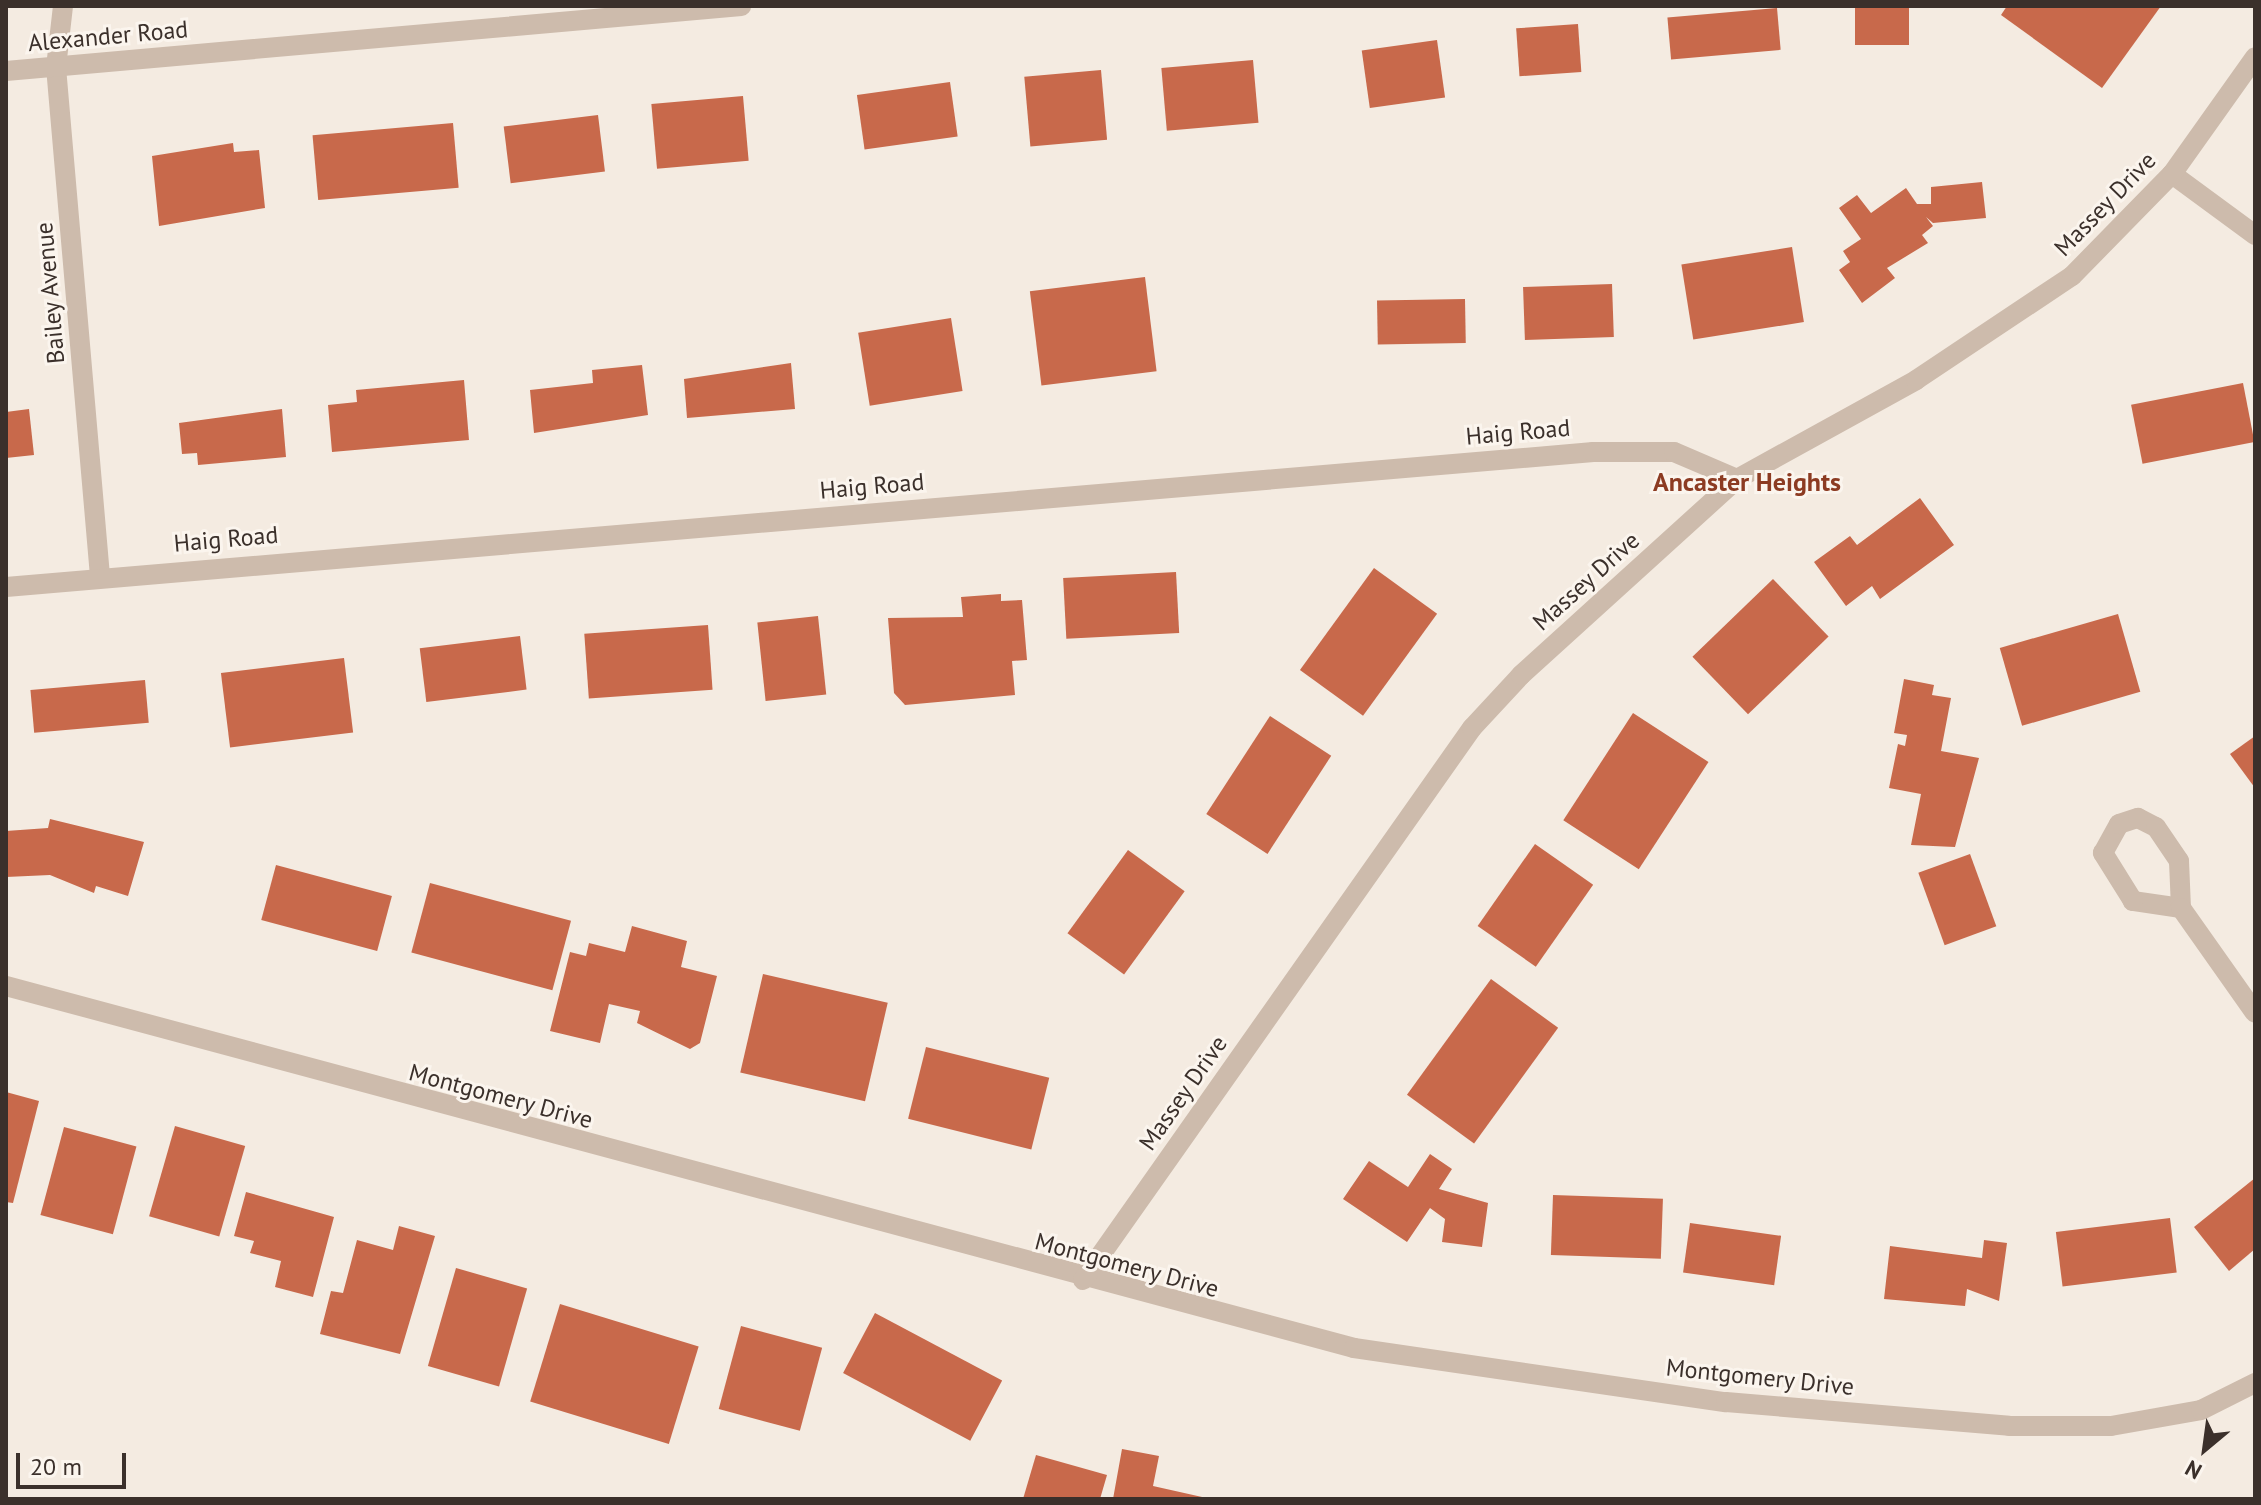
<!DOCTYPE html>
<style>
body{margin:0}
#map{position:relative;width:2261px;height:1505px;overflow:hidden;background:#f4ebe1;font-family:"PT Sans",sans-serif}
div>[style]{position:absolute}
.building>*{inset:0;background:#c8694b;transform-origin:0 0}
.minor>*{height:20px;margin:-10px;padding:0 10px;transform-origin:10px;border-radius:10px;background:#cdbbac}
span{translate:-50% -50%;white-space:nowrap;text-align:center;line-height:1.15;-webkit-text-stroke:6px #fbf5ee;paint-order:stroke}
.street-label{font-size:24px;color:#3b302b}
.neighbourhood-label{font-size:26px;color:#8c3b22;font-weight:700}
.frame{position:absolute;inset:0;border:8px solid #3b302b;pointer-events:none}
.north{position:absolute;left:2165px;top:1409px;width:80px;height:80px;-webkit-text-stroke:6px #fbf5ee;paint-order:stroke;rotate:209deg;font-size:22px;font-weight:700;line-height:32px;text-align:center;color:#3b302b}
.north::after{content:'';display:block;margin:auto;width:28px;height:36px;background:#3b302b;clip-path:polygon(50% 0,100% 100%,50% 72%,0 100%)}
.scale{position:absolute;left:16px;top:1453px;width:110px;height:36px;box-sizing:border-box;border:4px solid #3b302b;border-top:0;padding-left:10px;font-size:24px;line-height:28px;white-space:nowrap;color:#3b302b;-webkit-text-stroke:6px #fbf5ee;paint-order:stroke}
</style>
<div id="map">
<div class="building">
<div style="left:1855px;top:6px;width:54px;height:39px"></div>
<div style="clip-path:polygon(2007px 6px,2161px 6px,2102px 88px,2001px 15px)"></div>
<div style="left:1777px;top:8px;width:42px;height:110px;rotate:85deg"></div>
<div style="left:1578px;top:24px;width:48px;height:62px;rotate:86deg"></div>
<div style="left:1437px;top:40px;width:58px;height:76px;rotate:82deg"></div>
<div style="left:1253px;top:60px;width:63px;height:92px;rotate:85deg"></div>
<div style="left:1101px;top:70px;width:70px;height:77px;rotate:85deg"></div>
<div style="left:950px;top:82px;width:55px;height:94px;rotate:82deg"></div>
<div style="left:743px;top:96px;width:65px;height:92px;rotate:85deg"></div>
<div style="left:598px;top:115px;width:57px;height:95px;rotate:83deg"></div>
<div style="left:453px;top:123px;width:65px;height:141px;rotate:85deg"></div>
<div style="clip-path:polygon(233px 143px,234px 152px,259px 150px,265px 208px,159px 226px,152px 156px)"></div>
<div style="clip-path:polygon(1982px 182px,1986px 218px,1933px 223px,1926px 217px,1933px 226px,1922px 235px,1928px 243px,1887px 268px,1895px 278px,1862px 303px,1839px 270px,1850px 262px,1843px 251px,1861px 239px,1839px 208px,1857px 195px,1871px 213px,1906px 188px,1917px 204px,1931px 204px,1931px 187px)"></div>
<div style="left:1792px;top:247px;width:76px;height:112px;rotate:81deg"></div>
<div style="left:1145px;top:277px;width:95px;height:116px;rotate:83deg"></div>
<div style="left:1612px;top:284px;width:53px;height:89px;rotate:88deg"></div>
<div style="left:1465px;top:299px;width:44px;height:88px;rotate:89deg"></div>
<div style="left:951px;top:318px;width:74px;height:94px;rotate:81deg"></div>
<div style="clip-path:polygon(791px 363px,795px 409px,687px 418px,684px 379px)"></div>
<div style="clip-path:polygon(642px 365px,648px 415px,534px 433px,530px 390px,593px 383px,592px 370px)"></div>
<div style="clip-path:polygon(464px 380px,469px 440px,332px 452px,328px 405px,357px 402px,356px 390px)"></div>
<div style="left:2243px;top:383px;width:60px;height:114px;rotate:79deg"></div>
<div style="clip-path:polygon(29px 409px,34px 455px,6px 458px,6px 412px)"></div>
<div style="clip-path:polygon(282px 409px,286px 457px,198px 465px,197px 453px,182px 454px,179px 423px)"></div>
<div style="clip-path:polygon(1920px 498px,1954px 545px,1880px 599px,1872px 586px,1846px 606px,1814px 562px,1850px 536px,1857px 545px)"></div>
<div style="left:1374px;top:568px;width:78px;height:126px;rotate:36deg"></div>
<div style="left:1176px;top:572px;width:61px;height:113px;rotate:87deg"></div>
<div style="left:1773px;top:579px;width:80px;height:112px;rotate:46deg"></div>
<div style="clip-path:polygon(1001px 594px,1001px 601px,1022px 600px,1027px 660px,1012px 661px,1015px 695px,905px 705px,894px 693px,888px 618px,963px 617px,961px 597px)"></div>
<div style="left:2118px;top:614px;width:81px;height:123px;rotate:74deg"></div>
<div style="left:818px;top:616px;width:79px;height:61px;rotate:84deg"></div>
<div style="left:708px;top:625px;width:65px;height:124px;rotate:86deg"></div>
<div style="left:520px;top:636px;width:54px;height:101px;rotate:83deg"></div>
<div style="left:344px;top:658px;width:75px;height:124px;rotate:83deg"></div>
<div style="clip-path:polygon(1904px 679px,1934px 685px,1932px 695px,1951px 698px,1941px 751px,1979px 758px,1955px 847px,1911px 845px,1921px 794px,1889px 788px,1898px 744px,1905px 746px,1907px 735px,1894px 733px)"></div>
<div style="left:145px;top:680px;width:43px;height:115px;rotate:85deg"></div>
<div style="left:1633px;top:713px;width:90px;height:128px;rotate:33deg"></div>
<div style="left:1270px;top:716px;width:73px;height:117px;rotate:33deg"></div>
<div style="clip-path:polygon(2255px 736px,2255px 788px,2230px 754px)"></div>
<div style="clip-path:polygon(50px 819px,144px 842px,128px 896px,96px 886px,94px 893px,50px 875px,6px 877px,6px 831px,48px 828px)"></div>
<div style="left:1535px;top:844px;width:71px;height:100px;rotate:35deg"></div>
<div style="left:1128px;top:850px;width:70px;height:103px;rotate:36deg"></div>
<div style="left:1970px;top:854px;width:77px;height:55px;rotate:70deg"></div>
<div style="left:276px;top:865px;width:120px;height:57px;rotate:15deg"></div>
<div style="left:430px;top:883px;width:146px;height:72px;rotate:15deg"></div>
<div style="clip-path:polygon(632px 926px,687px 941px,681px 967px,717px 976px,700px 1043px,690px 1049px,637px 1023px,640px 1011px,609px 1004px,600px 1043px,550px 1031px,570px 952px,586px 956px,589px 943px,625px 952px)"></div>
<div style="left:763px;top:974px;width:128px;height:101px;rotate:13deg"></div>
<div style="left:1491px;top:979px;width:83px;height:143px;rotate:36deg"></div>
<div style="left:926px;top:1047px;width:127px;height:74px;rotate:14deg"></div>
<div style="clip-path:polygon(6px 1092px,39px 1101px,13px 1203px,6px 1202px)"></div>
<div style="left:175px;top:1126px;width:73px;height:94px;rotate:16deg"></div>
<div style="left:64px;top:1127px;width:75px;height:91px;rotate:15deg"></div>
<div style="clip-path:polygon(1430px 1154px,1452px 1169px,1439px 1189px,1488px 1203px,1482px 1247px,1442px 1242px,1445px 1219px,1430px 1208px,1407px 1242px,1343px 1199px,1369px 1161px,1408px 1187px)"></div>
<div style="clip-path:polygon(2255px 1178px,2255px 1249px,2229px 1271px,2194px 1227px)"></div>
<div style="clip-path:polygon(246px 1192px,334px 1217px,313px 1297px,275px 1287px,281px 1261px,250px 1253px,254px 1241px,234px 1236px)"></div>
<div style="left:1553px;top:1195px;width:110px;height:60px;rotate:2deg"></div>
<div style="left:2170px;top:1218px;width:55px;height:115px;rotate:83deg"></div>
<div style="left:1690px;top:1223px;width:92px;height:50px;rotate:8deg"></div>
<div style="clip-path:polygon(399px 1226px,435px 1236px,400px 1354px,320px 1334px,331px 1291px,343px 1293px,357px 1240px,393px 1250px)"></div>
<div style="clip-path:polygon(1984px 1240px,2007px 1243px,1999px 1301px,1967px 1289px,1965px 1306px,1884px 1299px,1890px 1246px,1982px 1258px)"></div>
<div style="left:456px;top:1268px;width:74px;height:102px;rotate:16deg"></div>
<div style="left:560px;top:1304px;width:145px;height:102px;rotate:17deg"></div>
<div style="left:875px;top:1313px;width:144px;height:68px;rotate:28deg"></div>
<div style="left:741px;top:1326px;width:84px;height:86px;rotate:15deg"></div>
<div style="clip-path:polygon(1122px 1449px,1159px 1456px,1153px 1486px,1211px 1499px,1113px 1499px)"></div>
<div style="clip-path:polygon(1036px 1455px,1107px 1475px,1100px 1499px,1023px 1499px)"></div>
</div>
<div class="minor">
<div style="left:63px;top:6px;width:61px;rotate:96.5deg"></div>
<div style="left:56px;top:67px;width:511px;rotate:85.06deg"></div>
<div style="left:6px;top:71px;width:738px;rotate:-5.05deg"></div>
<div style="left:2172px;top:174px;width:103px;rotate:36.3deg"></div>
<div style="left:6px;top:587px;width:1593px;rotate:-4.86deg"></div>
<div style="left:1593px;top:452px;width:81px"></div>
<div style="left:1674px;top:452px;width:69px;rotate:23.2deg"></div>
<div style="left:2181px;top:908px;width:49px;rotate:-171.7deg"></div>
<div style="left:2133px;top:901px;width:57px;rotate:-122deg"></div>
<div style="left:2103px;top:853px;width:33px;rotate:-61deg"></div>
<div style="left:2119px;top:824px;width:20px;rotate:-18deg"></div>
<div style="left:2138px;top:818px;width:20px;rotate:27deg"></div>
<div style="left:2156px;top:827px;width:41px;rotate:55.9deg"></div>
<div style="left:2179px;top:861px;width:47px;rotate:87.6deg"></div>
<div style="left:2181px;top:908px;width:128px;rotate:54.8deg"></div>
<div style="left:6px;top:986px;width:1396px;rotate:15.03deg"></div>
<div style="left:1354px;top:1348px;width:376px;rotate:8.3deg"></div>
<div style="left:1726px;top:1402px;width:284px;rotate:4.8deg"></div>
<div style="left:2009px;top:1426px;width:102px"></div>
<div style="left:2111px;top:1426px;width:91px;rotate:-10.1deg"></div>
<div style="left:2201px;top:1410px;width:60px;rotate:-26.6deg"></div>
<div style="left:1083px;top:1280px;width:675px;rotate:-54.83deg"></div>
<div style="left:1472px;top:728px;width:72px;rotate:-47.2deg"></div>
<div style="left:1521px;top:675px;width:292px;rotate:-42.2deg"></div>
<div style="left:1737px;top:479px;width:205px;rotate:-28.9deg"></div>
<div style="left:1916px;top:380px;width:187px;rotate:-33.7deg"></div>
<div style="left:2072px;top:276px;width:143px;rotate:-45.6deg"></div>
<div style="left:2172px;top:174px;width:143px;rotate:-54.6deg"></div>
</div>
<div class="street-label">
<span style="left:108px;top:36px;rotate:-5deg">Alexander Road</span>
<span style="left:2105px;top:204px;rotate:-46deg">Massey Drive</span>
<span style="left:50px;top:293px;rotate:-95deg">Bailey Avenue</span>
<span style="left:1518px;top:432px;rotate:-5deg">Haig Road</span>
<span style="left:872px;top:486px;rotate:-5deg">Haig Road</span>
<span style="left:226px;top:539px;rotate:-5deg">Haig Road</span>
<span style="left:1586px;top:581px;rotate:-42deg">Massey Drive</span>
<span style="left:1183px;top:1093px;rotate:-55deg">Massey Drive</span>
<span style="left:501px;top:1096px;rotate:15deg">Montgomery Drive</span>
<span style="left:1127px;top:1265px;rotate:15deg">Montgomery Drive</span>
<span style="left:1760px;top:1377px;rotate:6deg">Montgomery Drive</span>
</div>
<div class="neighbourhood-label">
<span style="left:1747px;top:482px">Ancaster Heights</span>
</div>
<div class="frame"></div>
<div class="north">N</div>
<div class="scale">20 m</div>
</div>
